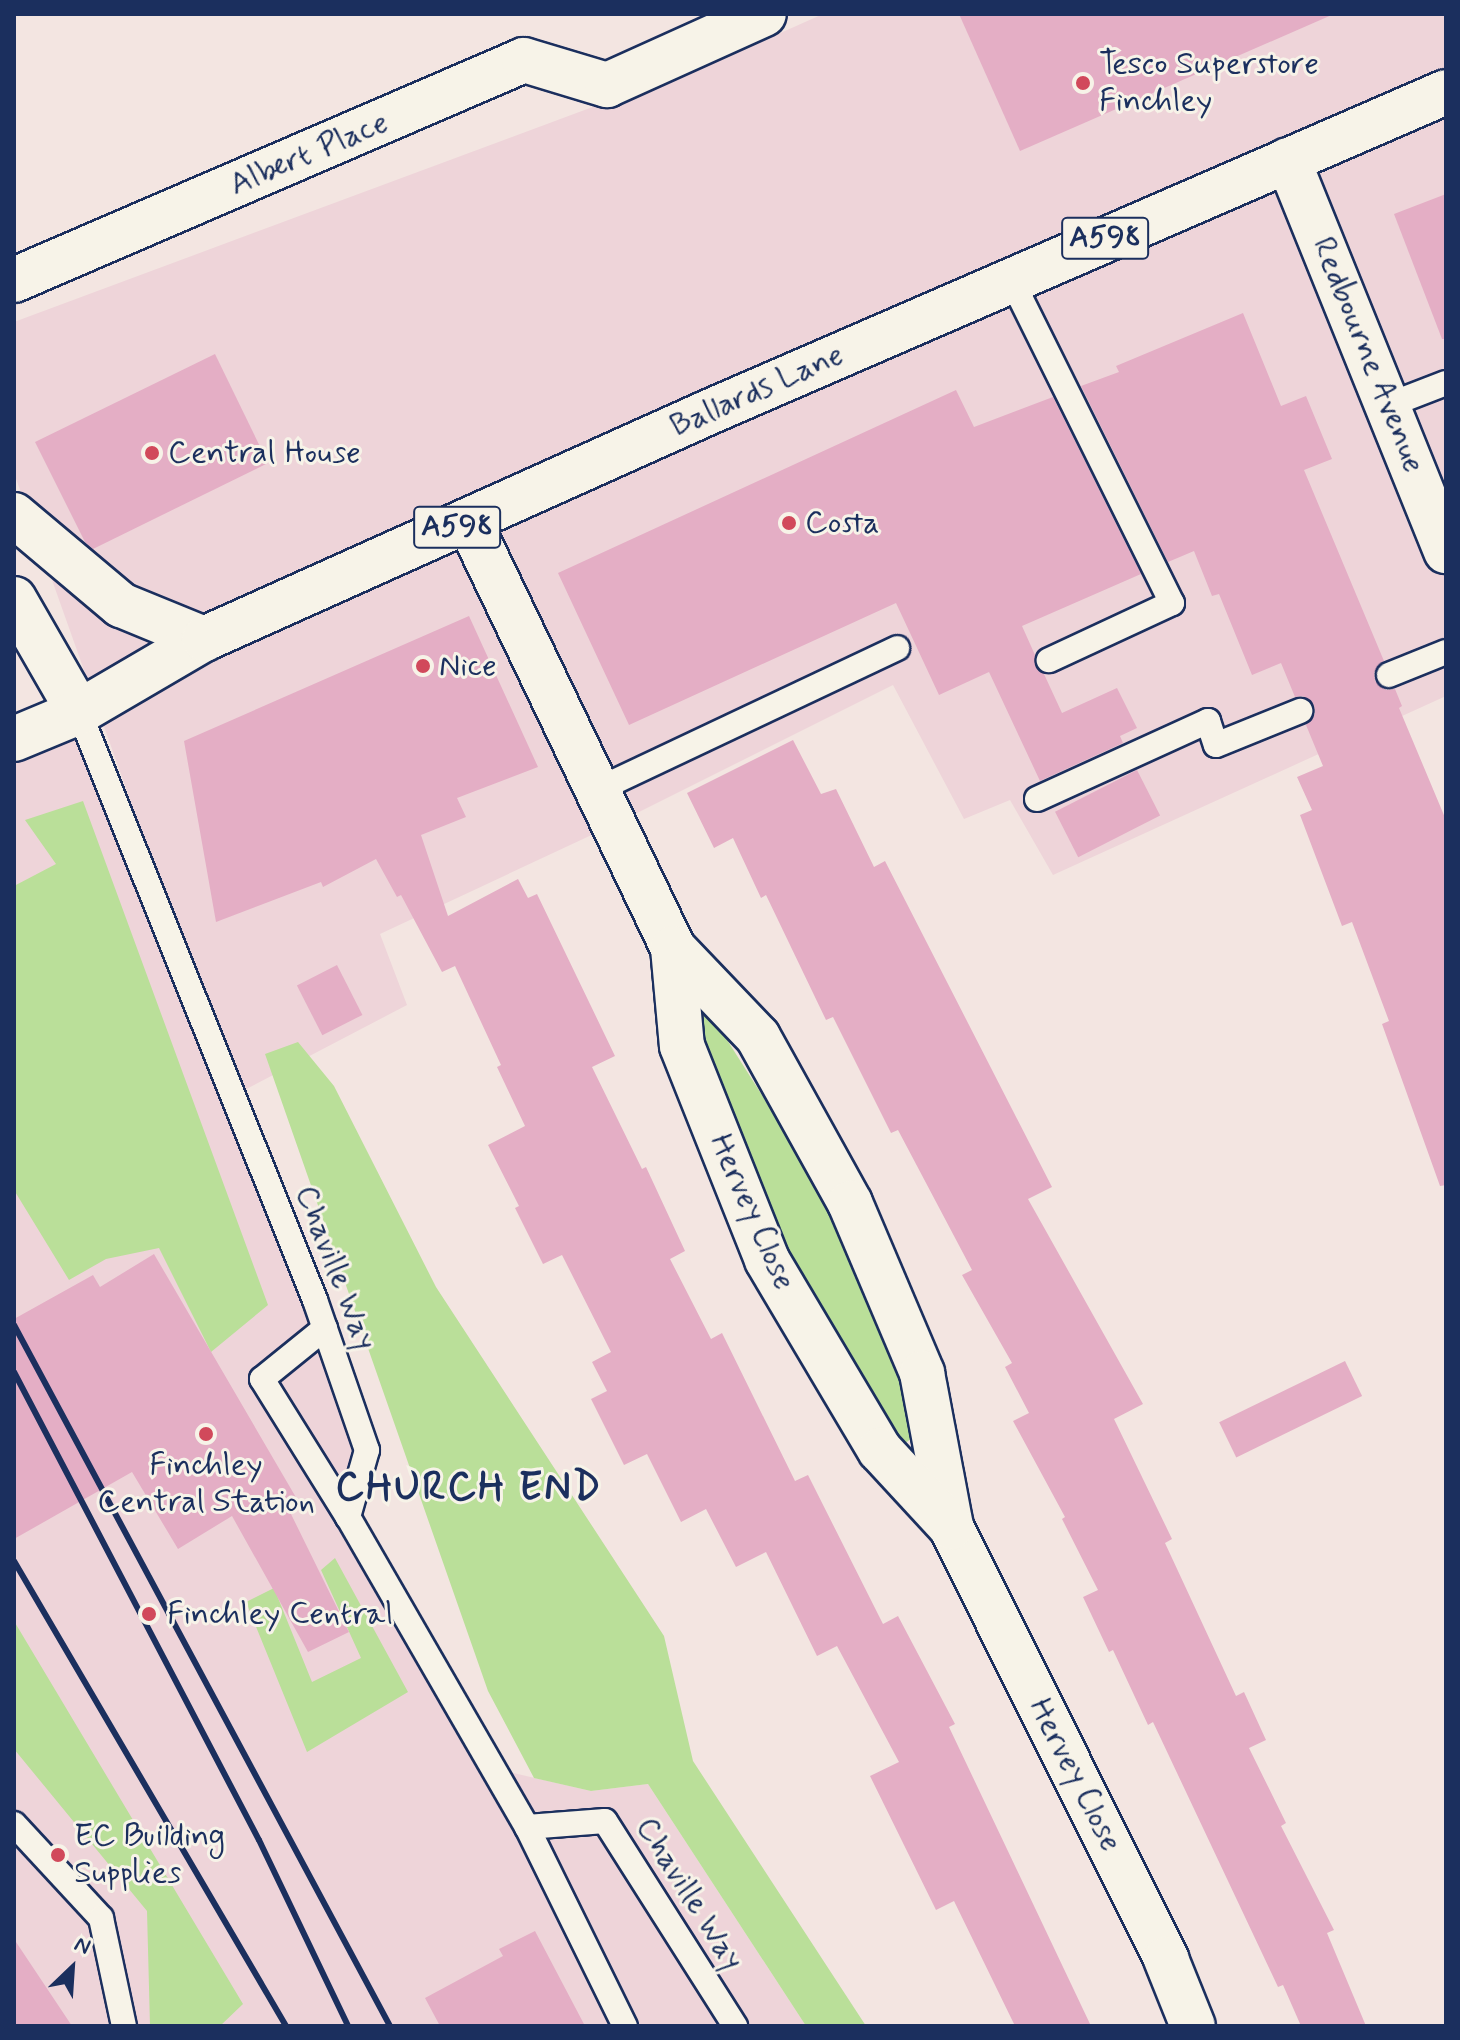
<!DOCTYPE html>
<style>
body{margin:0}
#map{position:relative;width:1460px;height:2040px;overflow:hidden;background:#f3e5e1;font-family:Mynerve,sans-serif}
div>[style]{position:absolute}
.built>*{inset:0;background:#eed4d9}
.green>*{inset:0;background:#badf99}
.building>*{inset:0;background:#e4aec5;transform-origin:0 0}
.roads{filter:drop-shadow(2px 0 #1b2f5e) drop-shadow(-2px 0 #1b2f5e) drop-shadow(0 2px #1b2f5e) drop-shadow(0 -2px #1b2f5e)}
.lane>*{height:24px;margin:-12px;padding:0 12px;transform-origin:12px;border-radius:12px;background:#f7f3e8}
.street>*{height:44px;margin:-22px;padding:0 22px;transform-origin:22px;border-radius:22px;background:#f7f3e8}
.secondary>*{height:44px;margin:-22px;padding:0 22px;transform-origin:22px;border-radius:22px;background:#f7f3e8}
.primary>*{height:44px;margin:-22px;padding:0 22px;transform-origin:22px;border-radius:22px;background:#f7f3e8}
.rail>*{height:6px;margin:-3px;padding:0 3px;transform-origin:3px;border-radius:3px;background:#1b2f5e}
.dots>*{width:22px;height:22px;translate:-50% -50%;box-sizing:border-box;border:4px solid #f7f3e8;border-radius:50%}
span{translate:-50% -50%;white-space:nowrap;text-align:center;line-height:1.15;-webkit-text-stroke:6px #f7f3e8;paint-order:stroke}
.shield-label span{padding:2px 6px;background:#f7f3e8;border:2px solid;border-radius:6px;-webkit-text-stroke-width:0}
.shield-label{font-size:30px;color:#1b2f5e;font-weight:700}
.poi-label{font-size:32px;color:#1b2f5e}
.left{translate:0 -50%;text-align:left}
.street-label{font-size:32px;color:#1b2f5e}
.district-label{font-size:40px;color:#1b2f5e;font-weight:700;letter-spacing:2px}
.frame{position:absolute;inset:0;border:16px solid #1b2f5e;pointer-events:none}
.north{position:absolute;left:32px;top:1928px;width:80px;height:80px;-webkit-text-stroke:6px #f7f3e8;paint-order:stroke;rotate:25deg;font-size:22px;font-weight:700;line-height:32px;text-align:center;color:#1b2f5e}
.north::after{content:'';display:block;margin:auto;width:28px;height:36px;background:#1b2f5e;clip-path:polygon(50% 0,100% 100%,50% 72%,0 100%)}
</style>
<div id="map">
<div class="built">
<div style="clip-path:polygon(823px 14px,1446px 14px,1446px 696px,1053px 875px,1010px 800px,964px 819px,893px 685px,613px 825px,380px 934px,407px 1005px,235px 1095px,367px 1450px,348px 1517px,496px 1769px,591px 1791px,648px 1784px,806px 2026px,14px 2026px,14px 739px,79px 712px,226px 1070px,14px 473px,14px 322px,727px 57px)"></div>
</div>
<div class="green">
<div style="clip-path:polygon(83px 801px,268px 1305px,211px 1352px,159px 1248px,106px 1259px,69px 1280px,14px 1190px,14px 886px,56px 864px,25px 820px)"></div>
<div style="clip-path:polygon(692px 1002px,703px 1002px,798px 1152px,845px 1234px,891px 1338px,918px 1434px,901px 1446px,801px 1278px,753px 1179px)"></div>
<div style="clip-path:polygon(298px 1042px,334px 1086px,436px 1287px,664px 1636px,693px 1761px,866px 2026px,806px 2026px,648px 1784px,591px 1791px,534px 1778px,488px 1691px,265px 1054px)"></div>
<div style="clip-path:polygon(335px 1558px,408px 1692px,307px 1752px,246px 1602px,274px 1588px,312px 1682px,361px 1658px,321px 1570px)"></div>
<div style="clip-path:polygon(14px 1621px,243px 2004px,220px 2026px,150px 2026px,147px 1911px,14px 1749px)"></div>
</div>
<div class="building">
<div style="clip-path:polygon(959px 14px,1334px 14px,1020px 151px)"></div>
<div style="clip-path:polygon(1446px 194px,1446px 339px,1442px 339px,1394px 214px)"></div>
<div style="clip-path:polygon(1243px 313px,1281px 406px,1306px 396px,1332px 459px,1304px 470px,1384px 661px,1374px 672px,1375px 681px,1386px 690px,1395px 689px,1402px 706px,1399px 708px,1446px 820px,1446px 1185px,1440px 1186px,1382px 1024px,1389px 1021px,1352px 922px,1342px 926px,1300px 815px,1312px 810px,1297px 777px,1323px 766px,1306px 725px,1315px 714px,1314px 705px,1303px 696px,1295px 697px,1281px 663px,1252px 675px,1219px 594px,1212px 596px,1194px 551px,1168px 562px,1081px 386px,1119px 372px,1116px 366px)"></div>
<div style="clip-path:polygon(215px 354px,268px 463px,93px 549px,85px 542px,35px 442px)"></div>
<div style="clip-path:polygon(956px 390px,974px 427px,1053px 397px,1141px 574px,1022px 626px,1035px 655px,1036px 667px,1044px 674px,1062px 713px,1117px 688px,1137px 728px,1120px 736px,1123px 743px,1040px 781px,989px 672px,939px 695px,896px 603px,629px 725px,558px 573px)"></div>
<div style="clip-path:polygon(469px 616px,538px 767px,457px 798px,466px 817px,421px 835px,448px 916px,518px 879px,528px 898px,537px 894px,615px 1056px,592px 1067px,642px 1169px,646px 1167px,685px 1251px,670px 1259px,711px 1339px,722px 1333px,795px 1481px,808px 1475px,883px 1624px,898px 1616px,955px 1724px,949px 1727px,1091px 2026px,1015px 2026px,954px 1901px,936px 1910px,870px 1776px,899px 1762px,837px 1646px,817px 1656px,766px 1552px,736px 1567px,706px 1509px,681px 1522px,647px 1454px,624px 1465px,591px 1399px,607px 1391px,592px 1362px,611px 1352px,562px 1255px,543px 1264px,515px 1208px,519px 1206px,488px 1145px,525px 1126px,497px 1067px,501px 1065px,455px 966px,442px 972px,401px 895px,397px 897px,376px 859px,323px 887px,321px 882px,216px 922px,184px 741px)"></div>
<div style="clip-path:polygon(793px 740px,821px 794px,836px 789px,874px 867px,885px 861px,1052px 1187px,1028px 1199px,1143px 1404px,1114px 1419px,1172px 1539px,1165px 1543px,1236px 1696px,1244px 1692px,1266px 1740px,1249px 1748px,1286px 1823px,1281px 1826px,1334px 1930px,1327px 1933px,1366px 2026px,1301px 2026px,1283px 1985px,1278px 1987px,1153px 1722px,1148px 1725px,1113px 1650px,1109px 1652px,1083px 1597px,1098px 1590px,1062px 1519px,1065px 1517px,1013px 1421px,1029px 1413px,1005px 1367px,1012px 1363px,962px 1275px,972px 1270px,898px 1130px,891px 1133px,833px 1017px,826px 1020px,766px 895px,761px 898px,733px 838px,714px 848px,687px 793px)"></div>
<div style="left:1137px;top:770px;width:51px;height:92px;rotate:63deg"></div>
<div style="left:337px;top:965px;width:56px;height:45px;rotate:63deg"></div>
<div style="clip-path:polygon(154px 1254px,301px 1506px,290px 1512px,349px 1632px,308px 1652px,232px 1516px,178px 1549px,132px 1472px,14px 1539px,14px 1319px,93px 1275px,100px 1287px)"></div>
<div style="left:1345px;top:1361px;width:39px;height:140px;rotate:64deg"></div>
<div style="clip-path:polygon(535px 1931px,585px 2026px,440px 2026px,425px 1998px,503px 1956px,499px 1949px)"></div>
<div style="clip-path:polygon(14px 1939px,72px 2026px,14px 2026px)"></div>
</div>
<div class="roads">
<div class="lane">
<div style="left:1011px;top:279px;width:362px;rotate:63.6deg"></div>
<div style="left:1172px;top:603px;width:136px;rotate:155.1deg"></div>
<div style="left:1389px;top:405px;width:61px;rotate:-21.1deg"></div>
<div style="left:1389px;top:675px;width:61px;rotate:-22deg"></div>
<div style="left:79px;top:712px;width:634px;rotate:68.13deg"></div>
<div style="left:315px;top:1300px;width:159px;rotate:70.9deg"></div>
<div style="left:367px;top:1450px;width:70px;rotate:105.8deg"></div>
<div style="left:597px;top:790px;width:332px;rotate:-25.3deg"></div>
<div style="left:1037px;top:799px;width:188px;rotate:-24.5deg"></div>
<div style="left:1208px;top:721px;width:25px;rotate:72deg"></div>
<div style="left:1216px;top:745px;width:91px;rotate:-22deg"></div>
<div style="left:325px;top:1328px;width:81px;rotate:141deg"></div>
<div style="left:262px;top:1379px;width:163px;rotate:58.1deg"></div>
<div style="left:348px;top:1517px;width:358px;rotate:60deg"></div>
<div style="left:527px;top:1827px;width:222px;rotate:63.8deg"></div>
<div style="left:14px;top:1824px;width:128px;rotate:47.2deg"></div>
<div style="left:101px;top:1918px;width:110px;rotate:78deg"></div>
<div style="left:527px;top:1827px;width:78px;rotate:-4.4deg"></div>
<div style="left:605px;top:1821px;width:243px;rotate:57.6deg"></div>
</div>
<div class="street">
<div style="left:1288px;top:160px;width:422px;rotate:68deg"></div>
<div style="left:14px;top:280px;width:555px;rotate:-23.33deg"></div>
<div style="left:524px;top:60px;width:87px;rotate:16.8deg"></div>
<div style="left:607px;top:85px;width:172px;rotate:-24.3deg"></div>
<div style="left:469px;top:522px;width:472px;rotate:64.4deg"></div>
<div style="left:673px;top:948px;width:123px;rotate:46.3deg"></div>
<div style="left:758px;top:1037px;width:190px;rotate:61deg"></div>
<div style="left:850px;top:1203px;width:185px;rotate:67deg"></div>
<div style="left:922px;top:1373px;width:157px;rotate:79.3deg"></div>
<div style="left:951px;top:1527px;width:483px;rotate:63.5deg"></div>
<div style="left:1166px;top:1959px;width:72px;rotate:68.1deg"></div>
<div style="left:673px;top:948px;width:98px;rotate:84.8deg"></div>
<div style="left:682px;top:1046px;width:230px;rotate:68.3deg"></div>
<div style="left:767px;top:1260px;width:221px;rotate:59.3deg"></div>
<div style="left:880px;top:1450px;width:105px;rotate:47.3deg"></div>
</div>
<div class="secondary">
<div style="left:14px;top:515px;width:140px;rotate:40.1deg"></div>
<div style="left:121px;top:605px;width:90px;rotate:22.3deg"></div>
<div style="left:14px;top:599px;width:130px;rotate:60.1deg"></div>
</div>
<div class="primary">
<div style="left:14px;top:739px;width:70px;rotate:-22.6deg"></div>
<div style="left:79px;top:712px;width:145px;rotate:-30.3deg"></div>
<div style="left:204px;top:639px;width:554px;rotate:-24.2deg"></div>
<div style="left:709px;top:412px;width:803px;rotate:-23.47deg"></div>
</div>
</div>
<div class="rail">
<div style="left:14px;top:1325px;width:795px;rotate:61.79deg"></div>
<div style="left:14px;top:1372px;width:528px;rotate:62.37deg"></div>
<div style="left:259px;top:1840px;width:206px;rotate:64.4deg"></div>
<div style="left:14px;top:1561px;width:539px;rotate:59.67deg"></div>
</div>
<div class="dots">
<div style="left:1083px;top:83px;background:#d1495b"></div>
<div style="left:152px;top:453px;background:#d1495b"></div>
<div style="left:789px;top:523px;background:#d1495b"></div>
<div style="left:423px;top:666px;background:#d1495b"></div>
<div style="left:206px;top:1434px;background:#d1495b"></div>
<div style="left:149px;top:1614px;background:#d1495b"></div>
<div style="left:58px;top:1855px;background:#d1495b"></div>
</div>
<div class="shield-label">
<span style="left:1105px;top:238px">A598</span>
<span style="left:457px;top:527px">A598</span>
</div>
<div class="poi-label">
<span class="left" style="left:1099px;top:83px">Tesco Superstore<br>Finchley</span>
<span class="left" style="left:168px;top:453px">Central House</span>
<span class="left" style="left:805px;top:523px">Costa</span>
<span class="left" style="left:439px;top:666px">Nice</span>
<span style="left:206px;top:1484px">Finchley<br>Central Station</span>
<span class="left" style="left:167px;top:1614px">Finchley Central</span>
<span class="left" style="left:74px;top:1855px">EC Building<br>Supplies</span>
</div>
<div class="street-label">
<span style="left:309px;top:154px;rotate:-23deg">Albert Place</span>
<span style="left:1368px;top:355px;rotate:68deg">Redbourne Avenue</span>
<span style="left:757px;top:391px;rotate:-24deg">Ballards Lane</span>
<span style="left:752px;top:1212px;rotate:66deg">Hervey Close</span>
<span style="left:335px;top:1268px;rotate:69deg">Chaville Way</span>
<span style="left:1075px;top:1775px;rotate:63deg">Hervey Close</span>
<span style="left:689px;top:1894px;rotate:58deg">Chaville Way</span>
</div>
<div class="district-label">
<span style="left:469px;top:1488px">CHURCH END</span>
</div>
<div class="frame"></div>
<div class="north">N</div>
</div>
